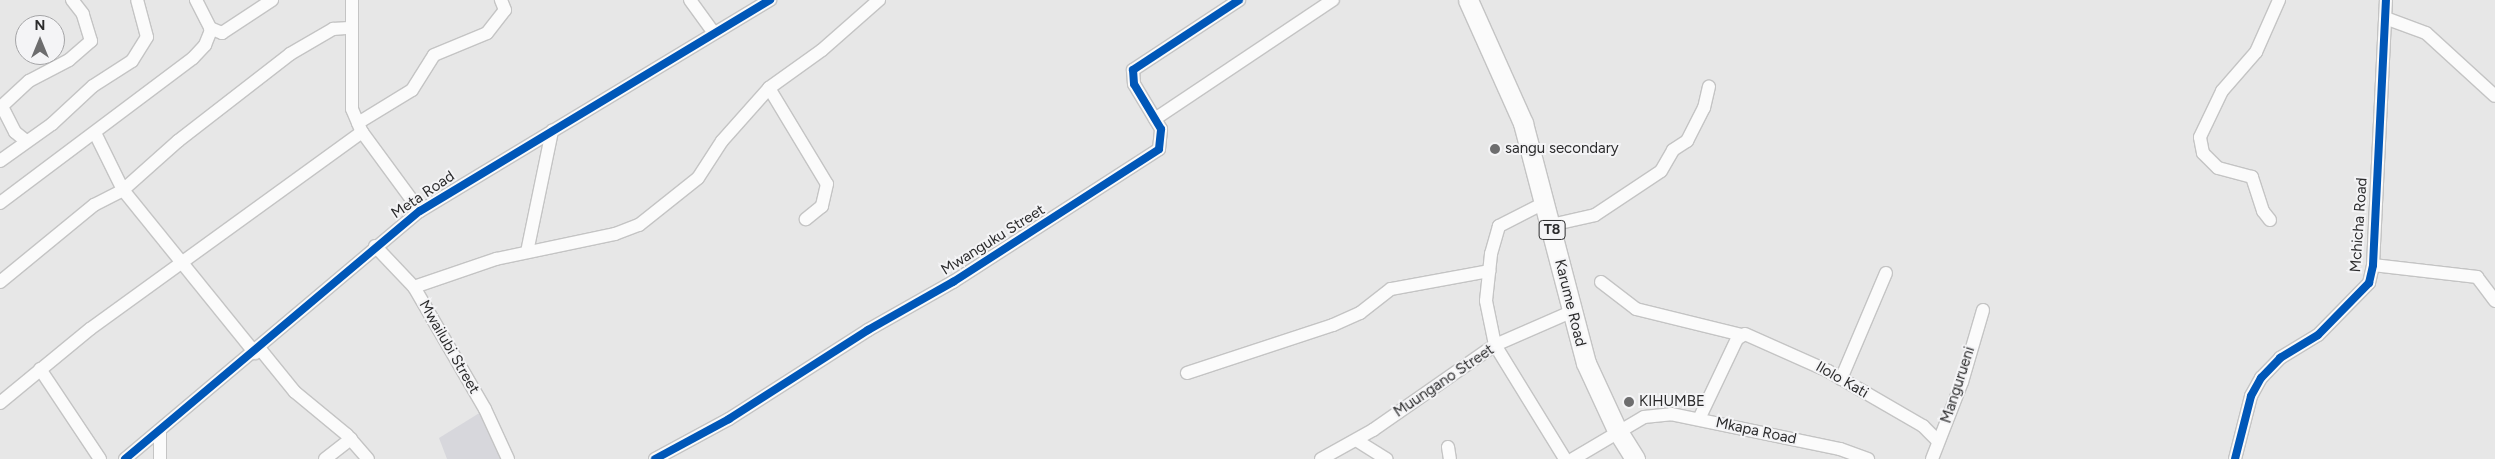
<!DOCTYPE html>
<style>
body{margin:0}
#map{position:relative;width:2495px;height:459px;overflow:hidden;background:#e7e7e7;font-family:Figtree,sans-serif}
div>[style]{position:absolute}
.built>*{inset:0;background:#d7d7dc}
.roads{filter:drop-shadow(1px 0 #c4c4c4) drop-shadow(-1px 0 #c4c4c4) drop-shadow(0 1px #c4c4c4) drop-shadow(0 -1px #c4c4c4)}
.minor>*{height:12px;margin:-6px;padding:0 6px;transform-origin:6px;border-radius:6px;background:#fbfbfb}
.highway>*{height:19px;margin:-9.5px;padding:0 9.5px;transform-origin:9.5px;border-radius:9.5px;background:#fbfbfb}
.cycleway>*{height:8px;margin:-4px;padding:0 4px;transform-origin:4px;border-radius:4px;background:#0057b8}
.dots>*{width:14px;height:14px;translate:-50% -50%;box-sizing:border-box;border:2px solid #f4f4f6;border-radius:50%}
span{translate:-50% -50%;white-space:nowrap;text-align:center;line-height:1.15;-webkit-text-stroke:4px #f4f4f6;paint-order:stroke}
.shield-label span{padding:1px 4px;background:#f4f4f6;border:1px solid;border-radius:4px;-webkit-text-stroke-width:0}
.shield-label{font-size:14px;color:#2c2c2d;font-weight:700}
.poi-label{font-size:15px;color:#2c2c2d}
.left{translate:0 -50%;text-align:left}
.street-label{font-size:15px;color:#2c2c2d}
.north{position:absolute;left:15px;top:15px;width:50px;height:50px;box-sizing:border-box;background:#f4f4f6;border:1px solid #a4a4a6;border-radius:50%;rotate:0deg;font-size:14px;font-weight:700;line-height:20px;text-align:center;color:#2c2c2d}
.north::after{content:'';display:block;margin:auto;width:18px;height:22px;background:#6d6d6e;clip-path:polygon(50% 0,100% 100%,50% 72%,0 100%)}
</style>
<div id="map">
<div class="built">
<div style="clip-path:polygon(481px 412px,503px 459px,447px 459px,439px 438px)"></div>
</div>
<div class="roads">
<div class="minor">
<div style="left:196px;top:0;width:31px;rotate:63deg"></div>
<div style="left:210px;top:28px;width:13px;rotate:23deg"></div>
<div style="left:222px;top:33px;width:60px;rotate:-33.4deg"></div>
<div style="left:352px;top:0;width:109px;rotate:90deg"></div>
<div style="left:352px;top:109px;width:25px;rotate:67deg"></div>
<div style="left:362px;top:132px;width:98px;rotate:53.7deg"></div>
<div style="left:690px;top:0;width:41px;rotate:54deg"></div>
<div style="left:2388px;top:19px;width:40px;rotate:20.2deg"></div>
<div style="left:2426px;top:33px;width:93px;rotate:42.4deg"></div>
<div style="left:769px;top:88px;width:112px;rotate:58.9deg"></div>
<div style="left:827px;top:184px;width:23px;rotate:103deg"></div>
<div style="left:822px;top:206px;width:21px;rotate:141deg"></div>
<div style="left:1155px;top:119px;width:214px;rotate:-33.8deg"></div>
<div style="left:358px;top:123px;width:63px;rotate:-31.4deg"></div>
<div style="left:412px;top:90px;width:41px;rotate:-57.8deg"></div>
<div style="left:434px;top:55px;width:57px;rotate:-22.5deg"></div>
<div style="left:487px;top:33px;width:29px;rotate:-52deg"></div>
<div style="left:505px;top:10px;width:11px;rotate:-112deg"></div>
<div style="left:95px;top:133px;width:64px;rotate:63.8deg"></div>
<div style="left:123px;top:190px;width:210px;rotate:51deg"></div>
<div style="left:26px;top:141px;width:14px;rotate:-141deg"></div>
<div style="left:15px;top:132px;width:29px;rotate:-117deg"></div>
<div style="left:2px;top:106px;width:37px;rotate:-43deg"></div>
<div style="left:29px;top:81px;width:45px;rotate:-27.7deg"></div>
<div style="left:69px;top:60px;width:29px;rotate:-41deg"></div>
<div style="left:91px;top:41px;width:28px;rotate:-107deg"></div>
<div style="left:83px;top:14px;width:18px;rotate:-128deg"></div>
<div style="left:0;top:161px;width:64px;rotate:-35.4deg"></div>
<div style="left:52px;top:124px;width:56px;rotate:-42.8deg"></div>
<div style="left:93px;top:86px;width:46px;rotate:-32.7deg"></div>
<div style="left:132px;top:61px;width:28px;rotate:-58deg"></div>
<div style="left:147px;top:37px;width:38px;rotate:-105deg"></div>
<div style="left:1546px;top:202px;width:53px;rotate:152.9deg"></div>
<div style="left:1499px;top:226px;width:29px;rotate:106deg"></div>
<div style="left:1491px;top:254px;width:47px;rotate:96.1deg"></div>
<div style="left:1486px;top:301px;width:45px;rotate:78.4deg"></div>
<div style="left:1495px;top:345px;width:134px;rotate:58.4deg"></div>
<div style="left:0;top:203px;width:241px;rotate:-36.9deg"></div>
<div style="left:193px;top:58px;width:18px;rotate:-47deg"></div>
<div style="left:205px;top:45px;width:16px;rotate:-68deg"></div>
<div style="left:2270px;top:220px;width:11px;rotate:-128deg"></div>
<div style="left:2263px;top:211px;width:36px;rotate:-108deg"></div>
<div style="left:2252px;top:177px;width:35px;rotate:-165deg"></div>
<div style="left:2218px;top:168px;width:21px;rotate:-135deg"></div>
<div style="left:2203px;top:153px;width:16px;rotate:-101deg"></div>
<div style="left:2200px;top:137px;width:51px;rotate:-64.4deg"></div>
<div style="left:2222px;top:91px;width:52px;rotate:-48.9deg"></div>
<div style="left:2256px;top:52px;width:57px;rotate:-66.1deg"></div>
<div style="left:1551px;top:225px;width:45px;rotate:-12.8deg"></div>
<div style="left:1595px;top:215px;width:79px;rotate:-33.7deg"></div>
<div style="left:1661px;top:171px;width:24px;rotate:-60deg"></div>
<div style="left:1673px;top:150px;width:17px;rotate:-33deg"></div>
<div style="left:1687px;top:141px;width:37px;rotate:-63deg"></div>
<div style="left:1704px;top:108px;width:22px;rotate:-77deg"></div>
<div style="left:375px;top:246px;width:57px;rotate:46.4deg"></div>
<div style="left:414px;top:287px;width:141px;rotate:59.8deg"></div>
<div style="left:485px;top:409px;width:55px;rotate:65.3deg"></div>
<div style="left:527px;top:252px;width:124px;rotate:-78.3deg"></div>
<div style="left:2373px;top:265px;width:105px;rotate:6.6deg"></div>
<div style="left:2477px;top:277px;width:30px;rotate:53deg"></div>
<div style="left:0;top:282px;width:122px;rotate:-39.3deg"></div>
<div style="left:94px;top:205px;width:33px;rotate:-27deg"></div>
<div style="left:123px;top:190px;width:74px;rotate:-41.7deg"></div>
<div style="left:178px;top:141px;width:142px;rotate:-37.8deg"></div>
<div style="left:290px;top:54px;width:50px;rotate:-30.2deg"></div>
<div style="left:333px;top:29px;width:16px;rotate:-4deg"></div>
<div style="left:1601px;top:282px;width:44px;rotate:37.6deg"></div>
<div style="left:1636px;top:309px;width:109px;rotate:13.8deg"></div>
<div style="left:414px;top:287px;width:87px;rotate:-18.9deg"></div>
<div style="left:496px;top:259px;width:122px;rotate:-11.9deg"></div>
<div style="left:615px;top:234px;width:26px;rotate:-21deg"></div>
<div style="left:639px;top:225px;width:75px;rotate:-38.5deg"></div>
<div style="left:698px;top:178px;width:44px;rotate:-57deg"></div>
<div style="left:722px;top:141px;width:71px;rotate:-48.4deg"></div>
<div style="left:769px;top:88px;width:65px;rotate:-35.6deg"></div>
<div style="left:822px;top:50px;width:76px;rotate:-41.3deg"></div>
<div style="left:260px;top:349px;width:55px;rotate:50.9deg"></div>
<div style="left:295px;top:392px;width:67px;rotate:39.6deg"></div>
<div style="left:347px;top:435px;width:32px;rotate:49deg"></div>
<div style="left:40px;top:369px;width:108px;rotate:56.3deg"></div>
<div style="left:1187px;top:373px;width:154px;rotate:-18.2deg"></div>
<div style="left:1333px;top:325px;width:30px;rotate:-24deg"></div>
<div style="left:1360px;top:313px;width:39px;rotate:-38deg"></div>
<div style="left:1391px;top:289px;width:100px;rotate:-10.4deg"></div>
<div style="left:1841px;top:379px;width:115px;rotate:-67deg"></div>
<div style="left:0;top:403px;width:117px;rotate:-39.4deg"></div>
<div style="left:90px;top:329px;width:336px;rotate:-35.9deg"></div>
<div style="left:1699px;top:419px;width:89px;rotate:-64.6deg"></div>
<div style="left:1737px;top:339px;width:9px;rotate:-32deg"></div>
<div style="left:1745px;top:334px;width:91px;rotate:24deg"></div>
<div style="left:1828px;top:371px;width:110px;rotate:30.1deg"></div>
<div style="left:1923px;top:426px;width:20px;rotate:45deg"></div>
<div style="left:1356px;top:440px;width:36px;rotate:32deg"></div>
<div style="left:1448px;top:447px;width:12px;rotate:81deg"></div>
<div style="left:125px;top:459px;width:385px;rotate:-40.1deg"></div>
<div style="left:420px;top:211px;width:409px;rotate:-31.1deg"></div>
<div style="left:160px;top:459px;width:28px;rotate:-90deg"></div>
<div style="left:325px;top:459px;width:33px;rotate:-38deg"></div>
<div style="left:655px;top:459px;width:84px;rotate:-28.4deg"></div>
<div style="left:729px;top:419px;width:165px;rotate:-32.6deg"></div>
<div style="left:868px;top:330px;width:98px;rotate:-29.5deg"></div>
<div style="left:953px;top:282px;width:245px;rotate:-32.8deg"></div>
<div style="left:1159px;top:149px;width:20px;rotate:-84deg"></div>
<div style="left:1161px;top:129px;width:52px;rotate:-121deg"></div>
<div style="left:1134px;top:84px;width:14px;rotate:-94deg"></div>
<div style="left:1133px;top:70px;width:127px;rotate:-33.4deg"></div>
<div style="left:1321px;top:459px;width:60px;rotate:-29.1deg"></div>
<div style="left:1373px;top:430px;width:149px;rotate:-34.9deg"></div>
<div style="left:1495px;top:345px;width:83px;rotate:-23.5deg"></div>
<div style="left:1573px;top:459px;width:82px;rotate:-30.6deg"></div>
<div style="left:1644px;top:417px;width:27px;rotate:-6deg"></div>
<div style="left:1671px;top:414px;width:173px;rotate:11.7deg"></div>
<div style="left:1840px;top:449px;width:30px;rotate:20deg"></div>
<div style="left:1932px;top:459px;width:83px;rotate:-68.7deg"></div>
<div style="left:1962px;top:382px;width:75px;rotate:-73.7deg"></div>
<div style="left:2235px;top:459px;width:65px;rotate:-75.7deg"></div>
<div style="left:2251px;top:396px;width:21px;rotate:-61deg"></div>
<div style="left:2261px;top:378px;width:28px;rotate:-46deg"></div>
<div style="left:2280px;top:358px;width:44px;rotate:-31.2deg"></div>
<div style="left:2318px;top:335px;width:73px;rotate:-45.6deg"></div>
<div style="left:2369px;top:283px;width:18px;rotate:-77deg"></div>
<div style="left:2373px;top:265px;width:265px;rotate:-87.2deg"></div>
</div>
<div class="highway">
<div style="left:1468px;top:0;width:135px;rotate:65.9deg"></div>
<div style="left:1523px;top:123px;width:248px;rotate:75.3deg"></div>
<div style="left:1586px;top:363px;width:74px;rotate:65.2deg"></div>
<div style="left:1617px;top:430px;width:34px;rotate:58deg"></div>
</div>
</div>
<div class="cycleway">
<div style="left:125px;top:459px;width:385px;rotate:-40.1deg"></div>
<div style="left:420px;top:211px;width:409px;rotate:-31.1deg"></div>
<div style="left:655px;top:459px;width:84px;rotate:-28.4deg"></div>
<div style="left:729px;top:419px;width:165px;rotate:-32.6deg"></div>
<div style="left:868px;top:330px;width:98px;rotate:-29.5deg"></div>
<div style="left:953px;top:282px;width:245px;rotate:-32.8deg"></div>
<div style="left:1159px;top:149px;width:20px;rotate:-84deg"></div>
<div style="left:1161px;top:129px;width:52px;rotate:-121deg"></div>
<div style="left:1134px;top:84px;width:14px;rotate:-94deg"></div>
<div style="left:1133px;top:70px;width:127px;rotate:-33.4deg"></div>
<div style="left:2235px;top:459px;width:65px;rotate:-75.7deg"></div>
<div style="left:2251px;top:396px;width:21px;rotate:-61deg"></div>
<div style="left:2261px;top:378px;width:28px;rotate:-46deg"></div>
<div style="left:2280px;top:358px;width:44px;rotate:-31.2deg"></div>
<div style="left:2318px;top:335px;width:73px;rotate:-45.6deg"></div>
<div style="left:2369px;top:283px;width:18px;rotate:-77deg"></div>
<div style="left:2373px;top:265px;width:265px;rotate:-87.2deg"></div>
</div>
<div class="dots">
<div style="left:1495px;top:149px;background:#6d6d6e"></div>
<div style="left:1629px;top:402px;background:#6d6d6e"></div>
</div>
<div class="shield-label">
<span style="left:1552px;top:230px">T8</span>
</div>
<div class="poi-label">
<span class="left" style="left:1505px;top:149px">sangu secondary</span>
<span class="left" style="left:1639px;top:402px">KIHUMBE</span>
</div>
<div class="street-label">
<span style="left:423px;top:195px;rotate:-34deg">Meta Road</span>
<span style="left:2359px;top:225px;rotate:-86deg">Mchicha Road</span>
<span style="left:993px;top:240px;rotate:-32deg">Mwanguku Street</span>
<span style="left:1570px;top:303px;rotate:76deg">Karume Road</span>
<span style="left:449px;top:347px;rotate:60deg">Mwailubi Street</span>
<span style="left:1842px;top:380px;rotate:30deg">Ilolo Kati</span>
<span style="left:1444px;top:381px;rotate:-34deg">Muungano Street</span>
<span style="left:1958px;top:385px;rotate:-72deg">Mangurueni</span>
<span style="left:1756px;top:431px;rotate:12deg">Mkapa Road</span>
</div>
<div class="north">N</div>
</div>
